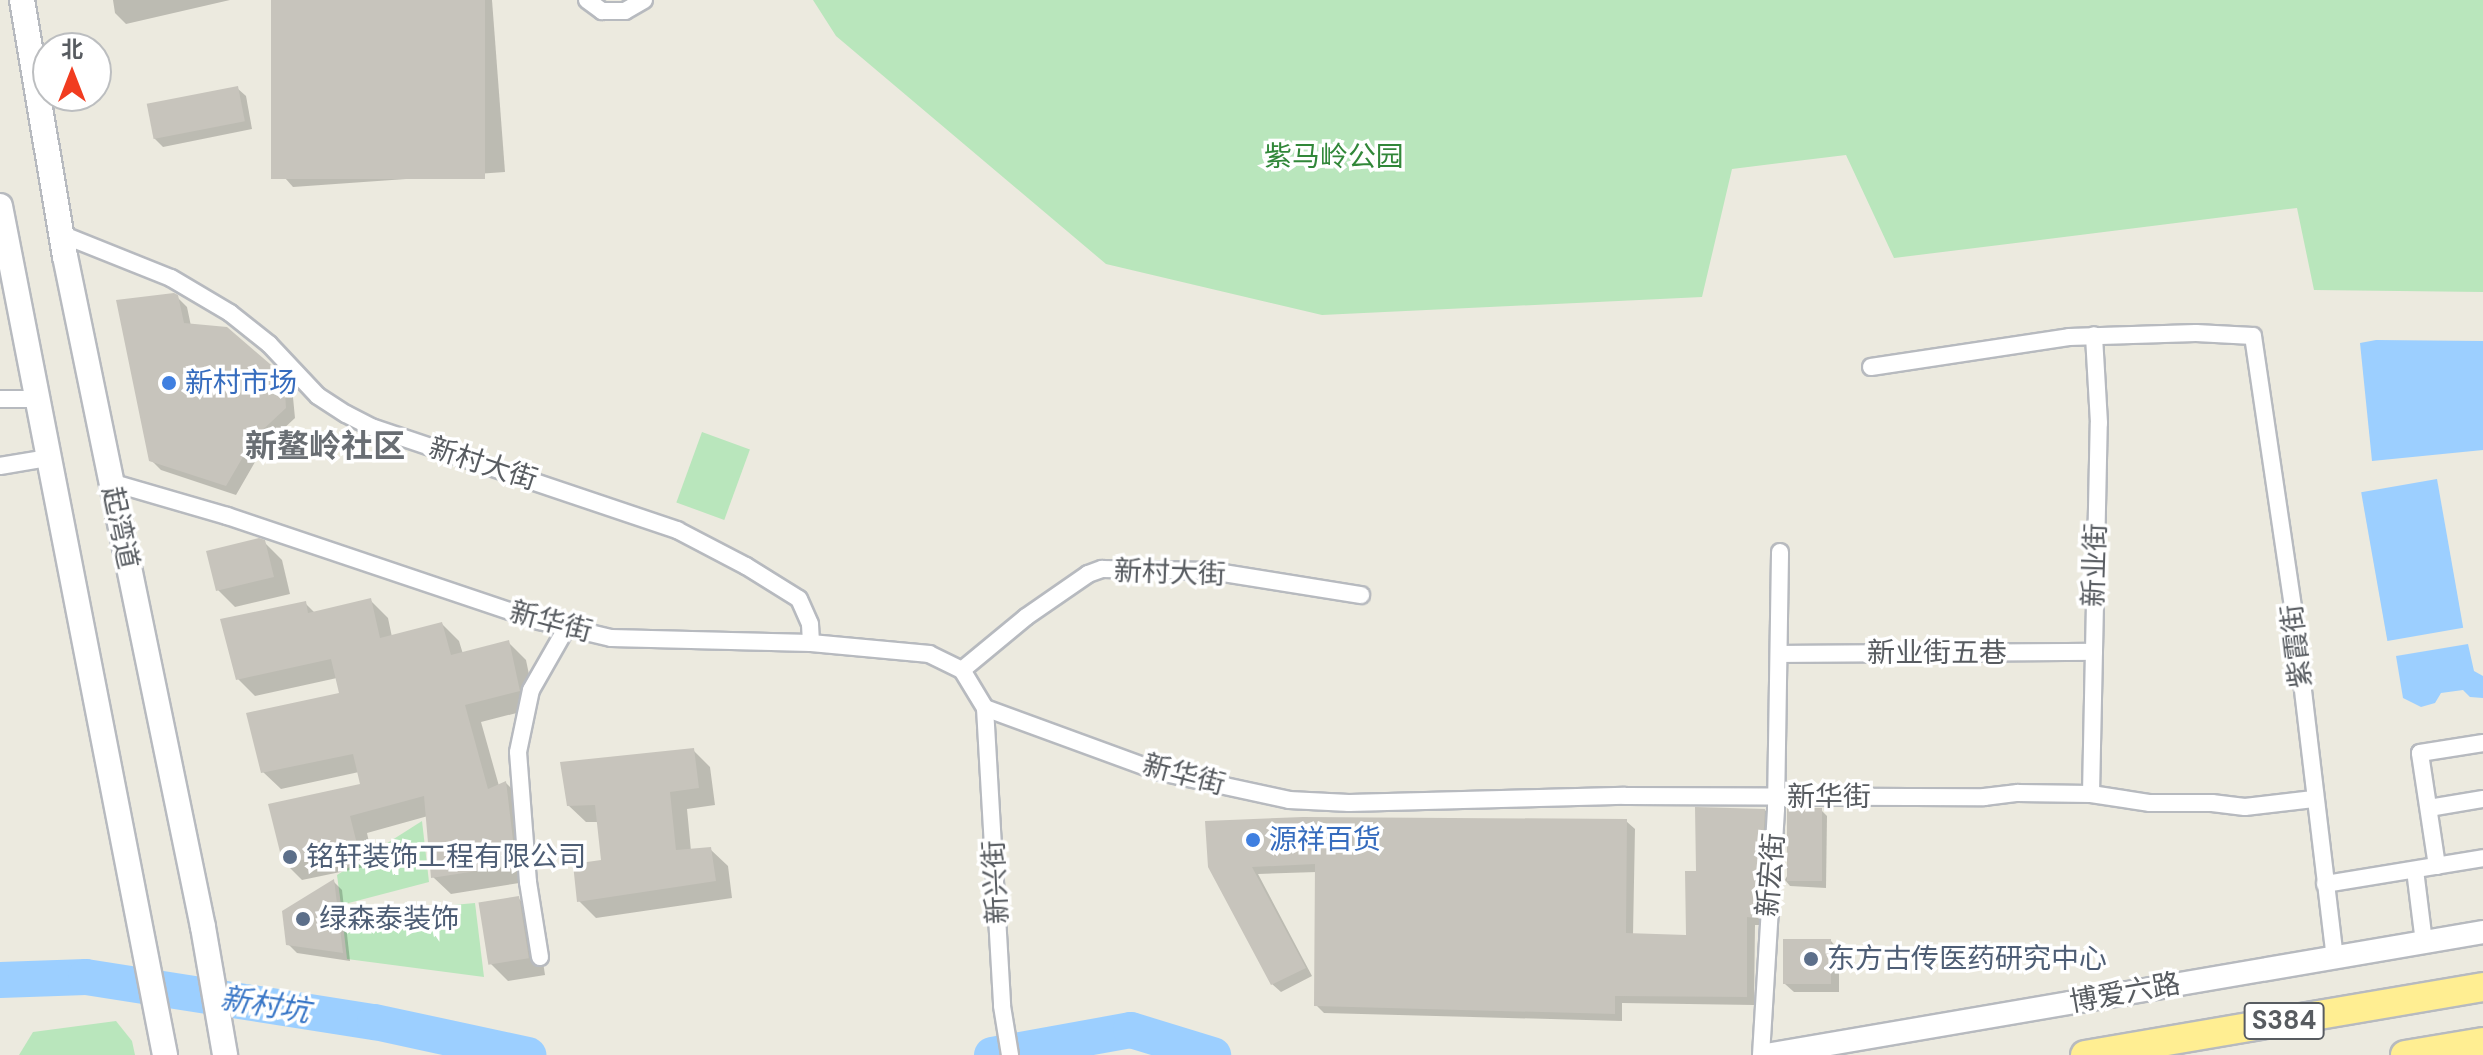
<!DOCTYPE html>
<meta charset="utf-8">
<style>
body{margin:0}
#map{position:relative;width:2483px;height:1055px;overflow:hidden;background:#eceadf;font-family:"DM Sans","Noto Sans SC",sans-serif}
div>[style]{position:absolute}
.green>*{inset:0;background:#b9e6bc;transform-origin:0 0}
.water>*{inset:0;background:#9ccfff;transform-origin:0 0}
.shadow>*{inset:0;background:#0003}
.river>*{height:36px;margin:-18px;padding:0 18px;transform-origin:18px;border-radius:18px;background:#9ccfff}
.building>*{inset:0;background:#c7c4bc;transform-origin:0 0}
.roads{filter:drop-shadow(2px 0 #b7babf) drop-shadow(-2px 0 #b7babf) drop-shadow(0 2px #b7babf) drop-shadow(0 -2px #b7babf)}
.minor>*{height:16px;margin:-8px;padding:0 8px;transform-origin:8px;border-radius:8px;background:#fff}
.tertiary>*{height:22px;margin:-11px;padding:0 11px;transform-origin:11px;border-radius:11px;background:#fff}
.secondary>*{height:24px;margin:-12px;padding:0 12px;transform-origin:12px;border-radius:12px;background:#fff}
.trunk>*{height:28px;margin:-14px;padding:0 14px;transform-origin:14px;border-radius:14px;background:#ffee92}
.dots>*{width:22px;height:22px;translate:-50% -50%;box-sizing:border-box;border:4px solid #fff;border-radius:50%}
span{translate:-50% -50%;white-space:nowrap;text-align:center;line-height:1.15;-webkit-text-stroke:7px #fff;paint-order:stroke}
.shield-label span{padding:2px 6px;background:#fff;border:2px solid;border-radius:6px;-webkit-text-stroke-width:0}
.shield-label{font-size:26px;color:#585c61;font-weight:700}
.park-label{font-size:28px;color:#318739}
.shop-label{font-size:28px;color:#366cbe}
.left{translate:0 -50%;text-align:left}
.street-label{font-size:28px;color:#585c61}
.service-label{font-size:28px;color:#4e5e75}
.water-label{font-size:30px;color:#3a77c7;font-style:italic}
.quarter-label{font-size:32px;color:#696e73;font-weight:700}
.north{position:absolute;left:32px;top:32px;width:80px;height:80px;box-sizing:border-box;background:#fff;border:2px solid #bcbec0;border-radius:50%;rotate:0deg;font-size:22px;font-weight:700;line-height:32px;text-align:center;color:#585c61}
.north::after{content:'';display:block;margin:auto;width:28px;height:36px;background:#f13c20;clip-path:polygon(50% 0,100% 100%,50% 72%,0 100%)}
</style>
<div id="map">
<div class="green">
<div style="clip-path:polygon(813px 0,2483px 0,2483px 292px,2314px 290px,2297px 208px,1894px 258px,1846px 155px,1732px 169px,1702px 297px,1322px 315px,1106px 264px,836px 36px)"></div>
<div style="left:702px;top:432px;width:51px;height:75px;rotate:20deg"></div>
<div style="clip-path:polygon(422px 821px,429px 882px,341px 905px,337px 875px)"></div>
<div style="clip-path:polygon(475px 903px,484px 977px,347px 959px,342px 915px)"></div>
<div style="clip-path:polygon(116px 1021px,132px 1041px,135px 1055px,19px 1055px,33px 1032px)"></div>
</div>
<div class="water">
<div style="clip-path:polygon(2376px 340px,2483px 341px,2483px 450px,2372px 461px,2360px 343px)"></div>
<div style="left:2437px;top:479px;width:151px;height:77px;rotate:80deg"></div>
<div style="clip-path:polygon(2468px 644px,2474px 671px,2483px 676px,2483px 698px,2470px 697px,2463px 690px,2441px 693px,2435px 703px,2421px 707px,2403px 698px,2396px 656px)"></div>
</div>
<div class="shadow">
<div style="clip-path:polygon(113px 0,230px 0,126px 24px,115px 13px)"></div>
<div style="clip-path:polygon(273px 0,492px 0,505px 172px,293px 187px,285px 178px)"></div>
<div style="clip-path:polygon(237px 88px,246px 96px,252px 129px,163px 147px,154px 138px)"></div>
<div style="clip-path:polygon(177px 297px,187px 307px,191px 326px,282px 377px,292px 387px,295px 418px,263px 448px,236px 495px,161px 470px,151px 460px)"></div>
<div style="clip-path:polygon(264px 542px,282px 560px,290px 594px,235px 607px,218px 590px)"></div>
<div style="clip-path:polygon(370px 600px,388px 618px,392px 637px,442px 624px,459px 641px,463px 654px,509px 643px,526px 660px,536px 708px,481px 722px,499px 786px,506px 783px,523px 800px,532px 881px,451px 894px,433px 877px,428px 816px,367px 833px,374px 865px,302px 880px,285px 863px,363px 785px,359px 772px,281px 789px,263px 772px,341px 694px,337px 678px,255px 696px,238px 679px,305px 603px,315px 613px)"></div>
<div style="clip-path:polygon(693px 750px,710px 767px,715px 805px,687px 809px,691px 851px,710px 849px,728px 866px,732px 898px,596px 918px,579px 901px,603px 861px,599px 822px,586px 822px,568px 805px)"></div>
<div style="clip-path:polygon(1764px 809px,1772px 818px,1768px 887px,1762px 887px,1762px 925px,1755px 925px,1754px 1005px,1622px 1003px,1622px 1021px,1324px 1013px,1316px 1005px,1317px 872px,1258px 874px,1312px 976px,1281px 992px,1272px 984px,1210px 867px,1626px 821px,1635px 829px,1633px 935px,1688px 937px,1698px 873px)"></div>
<div style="clip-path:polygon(1821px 810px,1827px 816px,1826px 888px,1790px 886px,1785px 880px)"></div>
<div style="clip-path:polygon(333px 881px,342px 890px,350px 961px,297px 953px,288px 944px)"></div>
<div style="clip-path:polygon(518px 898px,536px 915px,545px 975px,508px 981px,491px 964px)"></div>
<div style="clip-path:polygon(1831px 941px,1839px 950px,1839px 992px,1794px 992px,1785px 984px)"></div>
</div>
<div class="river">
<div style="left:0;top:980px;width:86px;rotate:-2deg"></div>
<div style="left:86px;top:977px;width:292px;rotate:8.9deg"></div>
<div style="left:375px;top:1022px;width:157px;rotate:12.2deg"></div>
<div style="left:992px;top:1055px;width:141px;rotate:-10.2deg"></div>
<div style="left:1131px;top:1030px;width:86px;rotate:17deg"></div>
</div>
<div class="building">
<div style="left:271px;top:0;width:214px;height:179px"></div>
<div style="left:238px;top:86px;width:36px;height:93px;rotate:79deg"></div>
<div style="clip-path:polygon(174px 293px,178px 295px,184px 323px,227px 327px,284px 376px,286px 408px,254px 438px,226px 486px,149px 461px,116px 300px)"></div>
<div style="clip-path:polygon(259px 538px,265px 540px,274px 577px,216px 591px,206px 551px)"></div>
<div style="clip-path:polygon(371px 598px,380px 638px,442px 622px,451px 655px,509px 640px,520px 691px,465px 705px,488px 789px,506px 781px,516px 865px,431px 878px,424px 796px,350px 816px,358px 848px,283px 864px,268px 804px,360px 784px,353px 754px,261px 773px,246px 713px,339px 693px,331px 659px,236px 680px,220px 619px,306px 601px,308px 613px)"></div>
<div style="clip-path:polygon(694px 748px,699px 788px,670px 792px,676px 850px,711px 847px,716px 881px,577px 902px,573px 864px,601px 860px,595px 805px,567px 806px,560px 762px)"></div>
<div style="clip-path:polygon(1695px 807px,1765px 809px,1761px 880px,1755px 880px,1755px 918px,1747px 917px,1747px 997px,1615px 996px,1615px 1014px,1314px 1006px,1315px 864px,1252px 867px,1306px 968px,1271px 985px,1208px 867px,1205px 821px,1303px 817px,1627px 819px,1626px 933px,1686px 935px,1685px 871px,1696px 871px)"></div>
<div style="left:1787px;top:808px;width:35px;height:73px"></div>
<div style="clip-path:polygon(334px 879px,343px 953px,286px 945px,282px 911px)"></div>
<div style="left:519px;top:896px;width:63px;height:41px;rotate:81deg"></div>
<div style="left:1783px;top:939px;width:48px;height:45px"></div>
</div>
<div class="roads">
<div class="minor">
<div style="left:587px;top:0;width:19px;rotate:36deg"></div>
<div style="left:602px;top:11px;width:23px"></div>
<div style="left:625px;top:11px;width:22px;rotate:-30deg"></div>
<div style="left:61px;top:234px;width:118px;rotate:21.8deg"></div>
<div style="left:171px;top:278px;width:69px;rotate:30.7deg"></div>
<div style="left:230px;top:313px;width:50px;rotate:38.5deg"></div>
<div style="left:269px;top:344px;width:71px;rotate:46.7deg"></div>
<div style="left:318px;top:396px;width:33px;rotate:33deg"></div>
<div style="left:346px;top:414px;width:31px;rotate:27deg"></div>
<div style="left:374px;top:428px;width:320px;rotate:18.6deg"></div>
<div style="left:677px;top:530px;width:78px;rotate:27.6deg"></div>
<div style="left:746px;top:566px;width:62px;rotate:31.9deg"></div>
<div style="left:799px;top:599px;width:27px;rotate:66deg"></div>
<div style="left:810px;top:624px;width:19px;rotate:87deg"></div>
<div style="left:1871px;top:367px;width:200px;rotate:-8.6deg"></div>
<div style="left:2069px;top:337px;width:127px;rotate:-1.8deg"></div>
<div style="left:2196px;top:333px;width:57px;rotate:3deg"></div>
<div style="left:2253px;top:336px;width:282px;rotate:81.6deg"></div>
<div style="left:2294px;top:615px;width:344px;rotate:83.2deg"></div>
<div style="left:0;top:399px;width:36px"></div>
<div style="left:0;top:466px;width:49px;rotate:-9.5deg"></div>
<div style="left:110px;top:482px;width:122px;rotate:16.2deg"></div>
<div style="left:227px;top:516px;width:329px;rotate:18.6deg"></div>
<div style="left:539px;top:621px;width:74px;rotate:13.3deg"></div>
<div style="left:611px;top:638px;width:200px;rotate:1.4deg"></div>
<div style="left:811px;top:643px;width:119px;rotate:5.3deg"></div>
<div style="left:929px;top:654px;width:37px;rotate:26deg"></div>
<div style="left:962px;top:670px;width:44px;rotate:58.8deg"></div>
<div style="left:985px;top:708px;width:186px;rotate:20.1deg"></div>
<div style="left:1160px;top:772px;width:132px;rotate:12.2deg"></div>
<div style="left:1289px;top:800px;width:60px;rotate:2.9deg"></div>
<div style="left:1349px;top:803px;width:276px;rotate:-1.5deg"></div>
<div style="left:1625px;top:796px;width:359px;rotate:0.2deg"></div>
<div style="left:1984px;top:797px;width:34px;rotate:-7deg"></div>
<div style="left:2018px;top:793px;width:73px;rotate:0.8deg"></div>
<div style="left:2091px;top:794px;width:60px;rotate:8.7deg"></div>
<div style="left:2150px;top:803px;width:62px"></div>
<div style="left:2212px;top:803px;width:33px;rotate:7deg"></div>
<div style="left:2245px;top:807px;width:69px;rotate:-6.6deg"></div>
<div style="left:1781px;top:654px;width:313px;rotate:-0.4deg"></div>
<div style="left:962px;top:670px;width:83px;rotate:-39.6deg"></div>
<div style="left:1026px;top:617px;width:75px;rotate:-34.7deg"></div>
<div style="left:1088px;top:574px;width:15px;rotate:-20deg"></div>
<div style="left:1102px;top:569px;width:109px;rotate:1.1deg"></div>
<div style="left:1211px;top:571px;width:152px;rotate:9.1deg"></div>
<div style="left:985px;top:708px;width:298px;rotate:86.7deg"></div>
<div style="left:1002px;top:1006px;width:50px;rotate:80.7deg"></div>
<div style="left:2091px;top:794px;width:371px;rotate:-88.8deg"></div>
<div style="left:2099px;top:423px;width:88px;rotate:-93.3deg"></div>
<div style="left:2429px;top:808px;width:55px;rotate:-9.5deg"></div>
<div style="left:2437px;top:866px;width:114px;rotate:-98.6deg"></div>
<div style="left:2420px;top:753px;width:64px;rotate:-9deg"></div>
<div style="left:2415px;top:870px;width:73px;rotate:82.9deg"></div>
<div style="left:2325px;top:884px;width:160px;rotate:-9.3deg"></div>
<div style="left:540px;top:957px;width:76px;rotate:-99.1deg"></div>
<div style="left:528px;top:882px;width:130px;rotate:-94.4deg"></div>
<div style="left:518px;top:752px;width:63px;rotate:-78.2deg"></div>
<div style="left:531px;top:690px;width:73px;rotate:-60.3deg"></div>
<div style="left:1761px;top:1055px;width:246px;rotate:-86.5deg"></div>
<div style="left:1776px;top:809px;width:257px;rotate:-89.1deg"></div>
</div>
<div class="tertiary">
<div style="left:1766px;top:1055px;width:727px;rotate:-9.73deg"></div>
</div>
<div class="secondary">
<div style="left:22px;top:0;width:260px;rotate:80.5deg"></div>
<div style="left:65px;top:256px;width:685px;rotate:78.38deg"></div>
<div style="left:203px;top:927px;width:130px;rotate:80.2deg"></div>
<div style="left:0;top:206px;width:865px;rotate:79deg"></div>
</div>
<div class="trunk">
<div style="left:2085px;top:1055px;width:404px;rotate:-9.7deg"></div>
<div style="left:2405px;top:1055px;width:79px;rotate:-9.5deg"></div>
</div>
</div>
<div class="dots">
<div style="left:169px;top:383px;background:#3f7fe0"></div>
<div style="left:1253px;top:840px;background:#3f7fe0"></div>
<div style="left:290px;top:857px;background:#5c6f8a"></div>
<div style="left:303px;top:919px;background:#5c6f8a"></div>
<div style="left:1811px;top:959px;background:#5c6f8a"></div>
</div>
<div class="shield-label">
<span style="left:2284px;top:1021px">S384</span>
</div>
<div class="park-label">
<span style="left:1334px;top:157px">紫马岭公园</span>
</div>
<div class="shop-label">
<span class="left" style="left:185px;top:383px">新村市场</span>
<span class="left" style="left:1269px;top:840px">源祥百货</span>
</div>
<div class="street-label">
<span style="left:483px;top:464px;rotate:18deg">新村大街</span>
<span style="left:120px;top:528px;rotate:78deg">起湾道</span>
<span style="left:2095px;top:565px;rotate:-88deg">新业街</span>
<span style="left:1170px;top:573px;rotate:2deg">新村大街</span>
<span style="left:551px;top:622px;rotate:15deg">新华街</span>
<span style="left:2297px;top:646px;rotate:-97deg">紫霞街</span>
<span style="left:1937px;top:653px">新业街五巷</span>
<span style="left:1184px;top:775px;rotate:15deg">新华街</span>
<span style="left:1829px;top:797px">新华街</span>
<span style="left:1771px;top:875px;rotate:-85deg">新宏街</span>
<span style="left:996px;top:882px;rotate:-93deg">新兴街</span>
<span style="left:2125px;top:993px;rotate:-10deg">博爱六路</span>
</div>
<div class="service-label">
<span class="left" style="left:306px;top:857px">铭轩装饰工程有限公司</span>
<span class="left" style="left:319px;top:919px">绿森泰装饰</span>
<span class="left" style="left:1827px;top:959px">东方古传医药研究中心</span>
</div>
<div class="water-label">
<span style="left:265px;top:1005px;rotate:9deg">新村坑</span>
</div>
<div class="quarter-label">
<span style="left:325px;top:446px">新鳌岭社区</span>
</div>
<div class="north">北</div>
</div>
